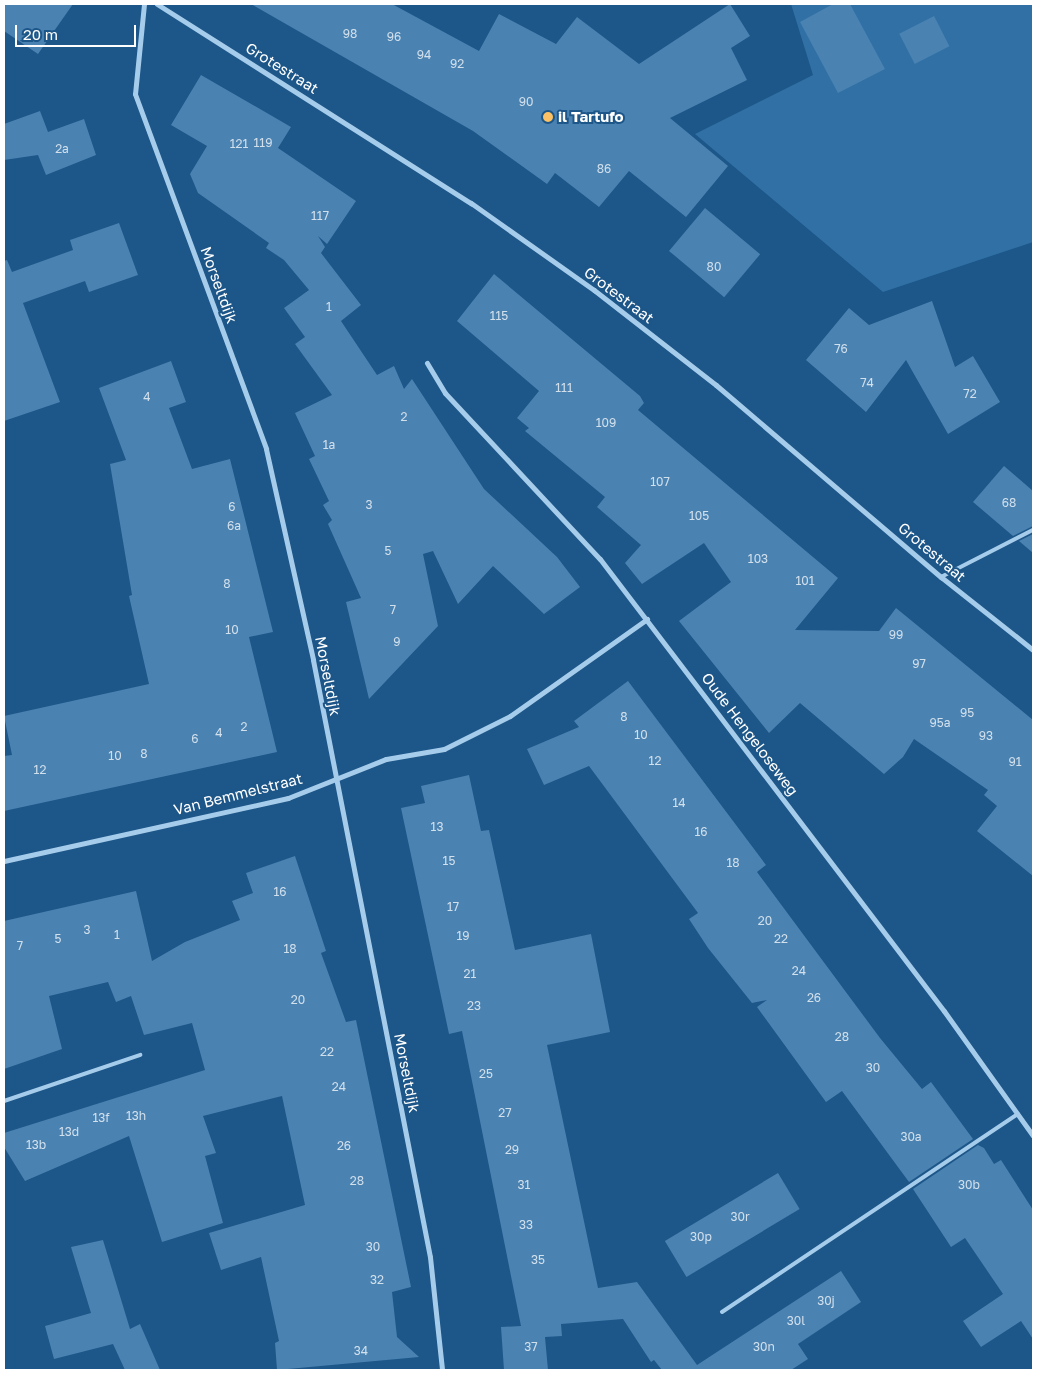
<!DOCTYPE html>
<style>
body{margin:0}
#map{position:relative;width:1037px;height:1374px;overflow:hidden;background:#1d5688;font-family:"Golos Text",sans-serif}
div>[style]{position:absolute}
.green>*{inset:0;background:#3070a5}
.building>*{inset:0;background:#4a82b2;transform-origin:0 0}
.service>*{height:4px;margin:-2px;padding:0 2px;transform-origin:2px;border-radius:2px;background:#a6cceb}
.minor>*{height:5px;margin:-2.5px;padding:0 2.5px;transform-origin:2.5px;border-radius:2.5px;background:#a6cceb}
.dots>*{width:14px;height:14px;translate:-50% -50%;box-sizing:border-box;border:2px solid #1d5688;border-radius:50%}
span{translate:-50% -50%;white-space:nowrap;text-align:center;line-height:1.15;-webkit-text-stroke:4px #1d5688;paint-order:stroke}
.number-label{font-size:12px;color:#d2e0ec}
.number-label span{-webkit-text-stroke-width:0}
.street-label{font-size:15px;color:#fff}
.poi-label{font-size:15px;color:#fff;font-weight:700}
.left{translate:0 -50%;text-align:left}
.frame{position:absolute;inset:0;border:5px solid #fff;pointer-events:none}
.scale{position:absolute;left:15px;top:25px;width:121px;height:22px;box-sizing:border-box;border:2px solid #fff;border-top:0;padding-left:6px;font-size:15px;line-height:18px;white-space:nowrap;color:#fff;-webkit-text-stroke:4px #1d5688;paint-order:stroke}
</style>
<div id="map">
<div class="green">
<div style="clip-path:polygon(791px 4px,1033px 4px,1033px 242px,883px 292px,695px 134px,813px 75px)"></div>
</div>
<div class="building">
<div style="clip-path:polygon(4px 4px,73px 4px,38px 54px,4px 31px)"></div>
<div style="clip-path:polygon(251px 4px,392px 4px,479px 51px,499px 14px,556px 44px,577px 17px,639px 64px,730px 4px,750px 36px,731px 48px,747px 80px,670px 118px,728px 166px,686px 217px,629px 171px,599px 207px,555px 173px,547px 184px,473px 131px)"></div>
<div style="clip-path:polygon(833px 4px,850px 4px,885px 69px,838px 93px,800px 22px)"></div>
<div style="left:934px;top:16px;width:34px;height:39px;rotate:63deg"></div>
<div style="clip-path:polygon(201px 75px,291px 127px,278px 148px,356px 201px,327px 244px,318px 236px,325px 247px,321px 253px,361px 305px,341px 321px,377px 375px,394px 366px,404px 389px,412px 379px,484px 489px,557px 557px,580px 587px,544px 614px,493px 566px,458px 604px,433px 551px,423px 554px,438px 626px,369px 699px,346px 602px,361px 598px,328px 524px,332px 520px,323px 505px,329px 501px,309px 459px,315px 456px,295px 413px,332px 395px,295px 344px,305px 337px,284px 308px,309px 290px,284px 260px,266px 248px,269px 243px,198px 193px,190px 174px,207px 146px,171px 125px)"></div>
<div style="clip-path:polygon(40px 111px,48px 132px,84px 119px,96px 155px,46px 175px,38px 155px,4px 160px,4px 124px)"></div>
<div style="left:705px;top:208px;width:72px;height:56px;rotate:40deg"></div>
<div style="clip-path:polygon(119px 223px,138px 275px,89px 292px,85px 281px,23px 303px,60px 402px,4px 421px,4px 261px,7px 260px,12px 272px,73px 250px,70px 240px)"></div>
<div style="clip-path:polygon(494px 274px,640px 396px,644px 403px,638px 410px,838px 578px,795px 630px,879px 631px,896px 608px,1033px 720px,1033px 876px,977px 831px,997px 806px,984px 795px,988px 790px,914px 739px,903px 757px,884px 774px,800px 703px,769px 733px,679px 621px,731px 582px,704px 543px,642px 584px,625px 563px,641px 545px,597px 507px,605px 497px,525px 431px,529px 428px,517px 418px,539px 391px,457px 321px)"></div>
<div style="clip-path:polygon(932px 301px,955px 367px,973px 356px,1000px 402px,948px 434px,906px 360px,866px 412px,806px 360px,849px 308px,869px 325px)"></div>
<div style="clip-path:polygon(171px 361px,186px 402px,169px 408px,192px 469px,230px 459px,273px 632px,249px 637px,277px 752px,4px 811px,4px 756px,12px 755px,4px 716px,149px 684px,129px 596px,132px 595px,110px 464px,126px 460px,99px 388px)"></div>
<div style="clip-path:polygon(1004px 466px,1033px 491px,1033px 526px,1013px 536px,973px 502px)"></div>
<div style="clip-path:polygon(1033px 534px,1033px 553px,1019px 541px)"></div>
<div style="clip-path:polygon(628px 681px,766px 865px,757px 872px,880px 1038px,922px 1089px,931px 1082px,973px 1139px,909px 1182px,842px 1091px,826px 1102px,757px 1007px,767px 1000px,752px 1003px,708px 948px,689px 919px,698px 913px,589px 766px,544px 785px,527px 749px,579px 727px,574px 721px)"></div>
<div style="clip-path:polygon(469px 775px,481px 831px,489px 830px,515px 950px,591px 934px,610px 1032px,547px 1045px,598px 1288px,637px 1282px,697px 1365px,841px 1271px,861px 1302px,798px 1344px,808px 1359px,791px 1370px,662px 1370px,654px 1360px,651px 1362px,623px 1319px,561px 1324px,562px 1336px,545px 1337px,548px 1370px,504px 1370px,501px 1327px,521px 1326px,462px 1031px,449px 1034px,401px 808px,425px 803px,421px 786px)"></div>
<div style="clip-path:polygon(295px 856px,326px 951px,321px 953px,346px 1022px,356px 1020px,411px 1287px,392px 1292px,397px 1337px,419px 1357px,277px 1370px,275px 1343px,279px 1341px,261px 1257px,221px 1270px,209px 1233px,305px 1205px,282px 1096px,203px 1116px,216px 1153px,205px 1156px,223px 1223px,162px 1242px,129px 1136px,25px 1181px,4px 1147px,4px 1133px,205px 1070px,192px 1023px,144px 1035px,131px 996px,116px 1002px,108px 982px,49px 996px,62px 1049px,4px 1069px,4px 921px,136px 891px,152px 961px,185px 942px,240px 920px,232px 901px,253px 893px,246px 873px)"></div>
<div style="clip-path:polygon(978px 1145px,984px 1148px,994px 1164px,1001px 1160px,1033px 1210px,1033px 1339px,1021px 1321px,981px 1347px,963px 1321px,1003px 1294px,965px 1238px,951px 1247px,913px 1189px)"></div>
<div style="left:778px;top:1173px;width:42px;height:132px;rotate:59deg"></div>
<div style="clip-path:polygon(103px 1240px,130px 1329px,140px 1324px,160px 1370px,125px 1370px,113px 1344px,54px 1359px,45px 1326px,91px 1313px,71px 1247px)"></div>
</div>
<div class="service">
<div style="left:941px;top:577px;width:103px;rotate:-27.1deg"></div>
<div style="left:4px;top:1101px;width:144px;rotate:-18.7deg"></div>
<div style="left:722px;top:1312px;width:356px;rotate:-33.8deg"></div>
</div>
<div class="minor">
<div style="left:144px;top:4px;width:90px;rotate:95.7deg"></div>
<div style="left:135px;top:94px;width:378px;rotate:69.7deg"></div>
<div style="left:266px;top:449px;width:216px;rotate:77.4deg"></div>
<div style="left:313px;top:660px;width:608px;rotate:78.91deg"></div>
<div style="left:430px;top:1257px;width:114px;rotate:83.9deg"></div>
<div style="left:157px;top:4px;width:372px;rotate:32.4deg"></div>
<div style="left:471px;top:203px;width:151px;rotate:35.3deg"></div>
<div style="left:594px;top:290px;width:155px;rotate:37.9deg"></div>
<div style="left:716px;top:385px;width:296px;rotate:40.5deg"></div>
<div style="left:941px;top:577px;width:117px;rotate:38.4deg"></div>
<div style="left:427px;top:363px;width:35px;rotate:59deg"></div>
<div style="left:445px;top:393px;width:227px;rotate:47deg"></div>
<div style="left:600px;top:559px;width:568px;rotate:52.73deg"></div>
<div style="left:944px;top:1011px;width:153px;rotate:54.5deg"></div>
<div style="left:4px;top:861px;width:291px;rotate:-12.5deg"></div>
<div style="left:288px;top:798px;width:105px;rotate:-21.7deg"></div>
<div style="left:386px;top:759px;width:59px;rotate:-9.8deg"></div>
<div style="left:444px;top:749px;width:74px;rotate:-26.6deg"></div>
<div style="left:510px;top:716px;width:168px;rotate:-35.3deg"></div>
</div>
<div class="dots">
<div style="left:548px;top:117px;background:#fbc164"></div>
</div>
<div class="number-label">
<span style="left:350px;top:34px">98</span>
<span style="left:394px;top:37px">96</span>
<span style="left:424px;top:55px">94</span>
<span style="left:457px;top:64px">92</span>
<span style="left:526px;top:102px">90</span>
<span style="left:263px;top:143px">119</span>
<span style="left:239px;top:144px">121</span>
<span style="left:62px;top:149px">2a</span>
<span style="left:604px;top:169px">86</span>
<span style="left:320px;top:216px">117</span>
<span style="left:714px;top:267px">80</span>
<span style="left:329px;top:307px">1</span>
<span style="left:499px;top:316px">115</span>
<span style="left:841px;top:349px">76</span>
<span style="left:867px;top:383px">74</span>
<span style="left:564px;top:388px">111</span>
<span style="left:970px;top:394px">72</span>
<span style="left:147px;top:397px">4</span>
<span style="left:404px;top:417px">2</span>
<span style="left:606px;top:423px">109</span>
<span style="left:329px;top:445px">1a</span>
<span style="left:660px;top:482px">107</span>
<span style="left:1009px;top:503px">68</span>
<span style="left:369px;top:505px">3</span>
<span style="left:232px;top:507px">6</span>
<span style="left:699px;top:516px">105</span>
<span style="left:234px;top:526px">6a</span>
<span style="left:388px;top:551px">5</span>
<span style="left:758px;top:559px">103</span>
<span style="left:805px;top:581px">101</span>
<span style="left:227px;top:584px">8</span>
<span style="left:393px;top:610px">7</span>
<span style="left:232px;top:630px">10</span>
<span style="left:896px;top:635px">99</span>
<span style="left:397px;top:642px">9</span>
<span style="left:919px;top:664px">97</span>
<span style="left:967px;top:713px">95</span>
<span style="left:624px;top:717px">8</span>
<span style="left:940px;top:723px">95a</span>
<span style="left:244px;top:727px">2</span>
<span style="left:219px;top:733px">4</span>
<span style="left:641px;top:735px">10</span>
<span style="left:986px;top:736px">93</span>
<span style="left:195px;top:739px">6</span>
<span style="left:144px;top:754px">8</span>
<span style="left:115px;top:756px">10</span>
<span style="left:655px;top:761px">12</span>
<span style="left:1015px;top:762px">91</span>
<span style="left:40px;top:770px">12</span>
<span style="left:679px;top:803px">14</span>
<span style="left:437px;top:827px">13</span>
<span style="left:701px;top:832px">16</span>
<span style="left:449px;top:861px">15</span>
<span style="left:733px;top:863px">18</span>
<span style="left:280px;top:892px">16</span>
<span style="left:453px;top:907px">17</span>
<span style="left:765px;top:921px">20</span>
<span style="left:87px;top:930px">3</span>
<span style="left:117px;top:935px">1</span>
<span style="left:463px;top:936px">19</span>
<span style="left:58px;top:939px">5</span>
<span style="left:781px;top:939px">22</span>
<span style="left:20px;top:946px">7</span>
<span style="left:290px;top:949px">18</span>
<span style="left:799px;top:971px">24</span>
<span style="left:470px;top:974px">21</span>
<span style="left:814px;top:998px">26</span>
<span style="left:298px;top:1000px">20</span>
<span style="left:474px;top:1006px">23</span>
<span style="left:842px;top:1037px">28</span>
<span style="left:327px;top:1052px">22</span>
<span style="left:873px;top:1068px">30</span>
<span style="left:486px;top:1074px">25</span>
<span style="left:339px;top:1087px">24</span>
<span style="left:505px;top:1113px">27</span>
<span style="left:136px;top:1116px">13h</span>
<span style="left:101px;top:1118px">13f</span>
<span style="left:69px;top:1132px">13d</span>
<span style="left:911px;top:1137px">30a</span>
<span style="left:36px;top:1145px">13b</span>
<span style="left:344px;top:1146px">26</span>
<span style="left:512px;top:1150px">29</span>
<span style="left:357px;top:1181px">28</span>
<span style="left:524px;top:1185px">31</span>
<span style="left:969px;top:1185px">30b</span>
<span style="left:740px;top:1217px">30r</span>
<span style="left:526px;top:1225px">33</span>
<span style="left:701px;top:1237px">30p</span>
<span style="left:373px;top:1247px">30</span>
<span style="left:538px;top:1260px">35</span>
<span style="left:377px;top:1280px">32</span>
<span style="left:826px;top:1301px">30j</span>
<span style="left:796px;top:1321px">30l</span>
<span style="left:531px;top:1347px">37</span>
<span style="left:764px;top:1347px">30n</span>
<span style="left:361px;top:1351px">34</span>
</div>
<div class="street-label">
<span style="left:282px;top:68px;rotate:32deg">Grotestraat</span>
<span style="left:219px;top:285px;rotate:70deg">Morseltdijk</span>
<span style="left:619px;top:295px;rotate:37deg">Grotestraat</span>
<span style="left:932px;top:552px;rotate:40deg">Grotestraat</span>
<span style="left:328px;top:676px;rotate:79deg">Morseltdijk</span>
<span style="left:750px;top:734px;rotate:53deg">Oude Hengeloseweg</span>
<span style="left:238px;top:794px;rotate:-14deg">Van Bemmelstraat</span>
<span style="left:407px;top:1073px;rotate:79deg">Morseltdijk</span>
</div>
<div class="poi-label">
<span class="left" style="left:558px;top:117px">il Tartufo</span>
</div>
<div class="frame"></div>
<div class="scale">20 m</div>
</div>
